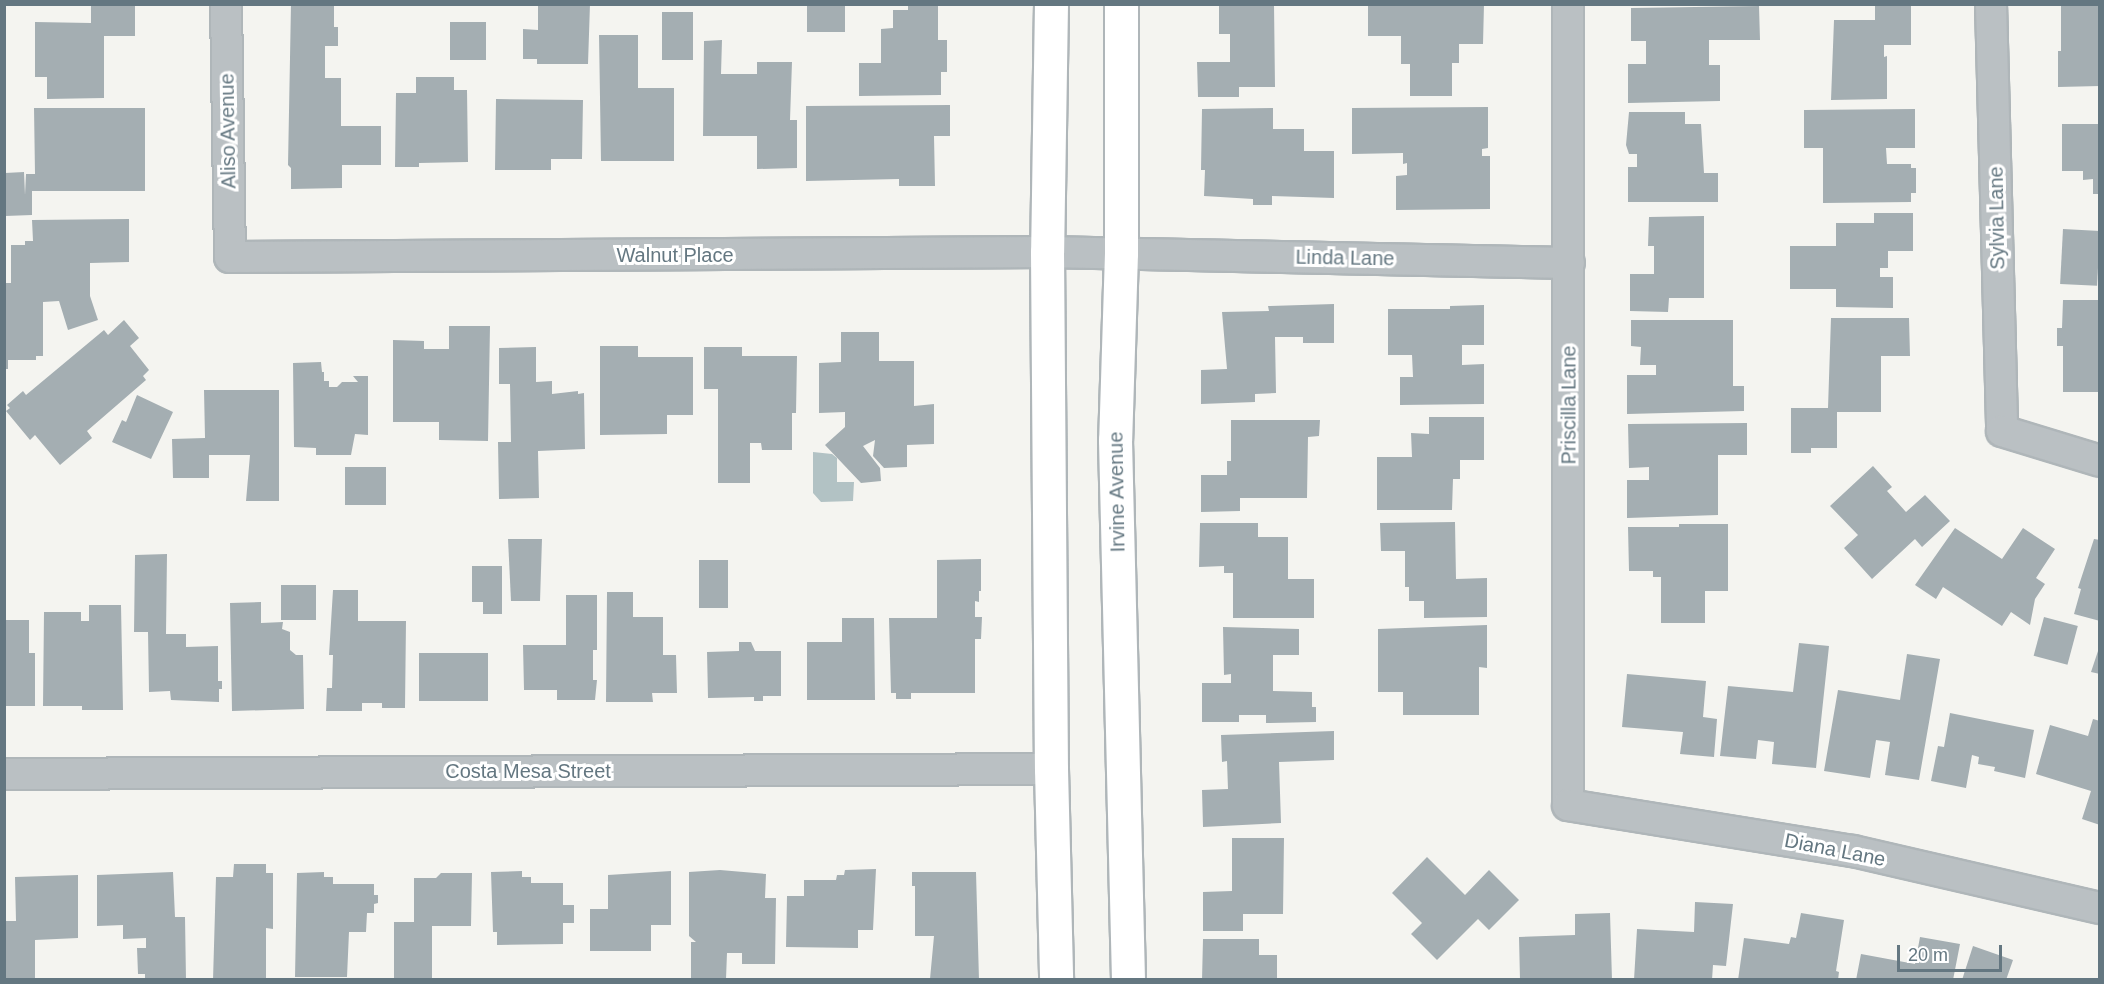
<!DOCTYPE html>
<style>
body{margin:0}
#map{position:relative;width:2104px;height:984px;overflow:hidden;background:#f4f4f0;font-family:Arial,sans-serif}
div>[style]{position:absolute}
.water>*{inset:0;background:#b2c2c4}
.building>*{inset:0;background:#a4aeb2;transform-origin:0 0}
.roads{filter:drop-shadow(2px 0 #afb6b9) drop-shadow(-2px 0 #afb6b9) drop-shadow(0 2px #afb6b9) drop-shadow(0 -2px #afb6b9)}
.street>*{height:30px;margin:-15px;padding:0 15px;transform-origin:15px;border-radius:15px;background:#bac0c3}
.secondary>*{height:33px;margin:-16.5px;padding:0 16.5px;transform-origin:16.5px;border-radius:16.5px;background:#fff}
span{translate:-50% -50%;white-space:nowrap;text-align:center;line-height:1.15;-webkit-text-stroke:6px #fff;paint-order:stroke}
.street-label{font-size:20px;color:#647781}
.frame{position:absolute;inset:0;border:6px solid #647781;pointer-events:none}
.scale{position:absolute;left:1897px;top:945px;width:105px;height:27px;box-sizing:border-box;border:3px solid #647781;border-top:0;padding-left:8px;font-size:18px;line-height:21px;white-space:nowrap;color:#647781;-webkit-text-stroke:4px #fff;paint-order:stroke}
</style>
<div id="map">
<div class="water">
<div style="clip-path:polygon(813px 452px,832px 454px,837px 458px,837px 482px,854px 482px,853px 501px,821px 502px,813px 493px)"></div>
</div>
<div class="building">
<div style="clip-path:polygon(91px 4px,135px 4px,135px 36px,104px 36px,104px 98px,47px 99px,47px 77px,35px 77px,35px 22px,91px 23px)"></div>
<div style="clip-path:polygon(291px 4px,334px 4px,334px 27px,338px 27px,338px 46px,325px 46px,325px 78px,341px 78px,341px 126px,381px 126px,381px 165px,342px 165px,342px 188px,291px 189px,291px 168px,288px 165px)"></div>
<div style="clip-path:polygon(538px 4px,590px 4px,588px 64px,537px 64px,537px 59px,523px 59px,523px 29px,538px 30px)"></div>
<div style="left:807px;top:4px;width:38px;height:28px"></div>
<div style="clip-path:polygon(908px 4px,938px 4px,938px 40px,947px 40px,947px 72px,941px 72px,941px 95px,859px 96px,859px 63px,881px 63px,881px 29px,893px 28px,893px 10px,908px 10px)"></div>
<div style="clip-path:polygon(1219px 4px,1274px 4px,1275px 87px,1239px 87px,1239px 97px,1198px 97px,1197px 62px,1230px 62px,1230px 34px,1219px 34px)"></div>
<div style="clip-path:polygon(1368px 4px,1484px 4px,1483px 44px,1459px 44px,1459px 63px,1452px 63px,1452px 96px,1410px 96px,1410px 64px,1401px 64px,1401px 36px,1368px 36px)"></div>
<div style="clip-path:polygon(2061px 4px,2100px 4px,2100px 86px,2058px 87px,2058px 51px,2061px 51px)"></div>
<div style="clip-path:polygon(1759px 6px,1760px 40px,1709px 40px,1709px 65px,1720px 65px,1720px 101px,1628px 103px,1628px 64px,1646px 64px,1646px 41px,1631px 41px,1631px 8px)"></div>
<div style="clip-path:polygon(1875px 6px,1911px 6px,1911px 45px,1884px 45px,1884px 57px,1887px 56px,1887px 99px,1831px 100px,1834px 20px,1875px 20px)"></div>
<div style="left:662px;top:12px;width:31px;height:48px"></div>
<div style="left:450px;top:22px;width:36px;height:38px"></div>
<div style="clip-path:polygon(599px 35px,638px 35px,638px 88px,674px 88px,674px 161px,601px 161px)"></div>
<div style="clip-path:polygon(722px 40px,721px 74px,757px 74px,757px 62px,792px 62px,790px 120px,797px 120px,797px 168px,757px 169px,757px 136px,703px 136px,704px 41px)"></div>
<div style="clip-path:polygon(416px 77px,454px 77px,454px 90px,467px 90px,468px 162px,419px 163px,419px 167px,395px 167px,396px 93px,416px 93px)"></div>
<div style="clip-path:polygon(496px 99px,583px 100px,582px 159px,551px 159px,551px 170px,495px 170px)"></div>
<div style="clip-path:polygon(950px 105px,950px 136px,934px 136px,935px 186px,899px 186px,899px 179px,806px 181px,806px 106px)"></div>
<div style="clip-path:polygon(1488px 107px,1488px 148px,1482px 149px,1482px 156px,1490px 156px,1490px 209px,1396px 210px,1396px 176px,1407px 175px,1407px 163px,1403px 164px,1403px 153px,1352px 154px,1352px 108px)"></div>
<div style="clip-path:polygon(34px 108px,145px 108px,145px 191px,32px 191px,32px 215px,5px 216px,5px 173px,24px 172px,25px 195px,26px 174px,35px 174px)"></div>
<div style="clip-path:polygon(1273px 108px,1273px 129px,1304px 129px,1304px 151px,1334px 151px,1334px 198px,1272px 196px,1272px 205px,1253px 205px,1253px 199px,1204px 196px,1205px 170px,1201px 170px,1202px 109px)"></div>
<div style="clip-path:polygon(1915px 109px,1915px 148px,1886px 148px,1887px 164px,1911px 164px,1911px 168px,1916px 168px,1916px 193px,1911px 193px,1911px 202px,1823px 203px,1823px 148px,1804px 148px,1804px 110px)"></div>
<div style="clip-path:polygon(1629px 112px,1685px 112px,1685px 124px,1701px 124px,1704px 173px,1718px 173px,1718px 202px,1628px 202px,1628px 167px,1637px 167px,1637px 154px,1629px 154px,1626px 145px)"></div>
<div style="clip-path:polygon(2062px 124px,2100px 124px,2100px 194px,2093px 194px,2093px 179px,2083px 180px,2083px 171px,2062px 171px)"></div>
<div style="clip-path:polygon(1874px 213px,1913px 213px,1913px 251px,1888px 251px,1888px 268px,1880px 268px,1880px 277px,1893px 277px,1893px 308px,1836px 307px,1836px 289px,1790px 289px,1790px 246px,1836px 246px,1836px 223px,1874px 223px)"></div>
<div style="clip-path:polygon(1704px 216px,1704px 298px,1669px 298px,1668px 312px,1630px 311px,1630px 274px,1654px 274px,1654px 246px,1648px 246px,1649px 217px)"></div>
<div style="clip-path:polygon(129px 219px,129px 262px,90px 263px,90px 296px,98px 320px,68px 330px,59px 301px,43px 302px,43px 356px,36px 356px,36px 360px,8px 360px,8px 369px,4px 369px,4px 283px,11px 283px,11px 245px,25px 245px,25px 241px,33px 241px,32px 220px)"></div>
<div style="left:2063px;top:229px;width:37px;height:55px;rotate:3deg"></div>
<div style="clip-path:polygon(2063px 300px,2100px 300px,2100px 392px,2063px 392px,2063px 346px,2057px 346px,2057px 328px,2062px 328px)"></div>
<div style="clip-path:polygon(1334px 304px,1334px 343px,1303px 343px,1303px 337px,1275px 337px,1276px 393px,1255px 394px,1255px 402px,1201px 404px,1201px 370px,1227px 369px,1222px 312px,1269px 311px,1268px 306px)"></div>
<div style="clip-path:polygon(1484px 305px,1484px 345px,1462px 345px,1462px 365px,1484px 364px,1484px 404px,1400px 405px,1400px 377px,1413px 377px,1412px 355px,1388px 355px,1388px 309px,1450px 309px,1450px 306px)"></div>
<div style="clip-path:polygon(1831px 318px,1909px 318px,1910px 356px,1881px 356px,1881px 412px,1837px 412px,1837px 448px,1811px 448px,1811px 453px,1791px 453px,1791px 408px,1828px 408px)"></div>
<div style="clip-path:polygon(124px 320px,139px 338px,130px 346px,149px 370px,143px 376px,146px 380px,87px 431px,92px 438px,60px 465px,35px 435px,30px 440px,6px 411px,10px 408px,7px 405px,23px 391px,26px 395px,104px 330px,108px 335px)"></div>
<div style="clip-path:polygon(1631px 320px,1733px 320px,1733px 386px,1744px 386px,1744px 411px,1627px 414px,1627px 375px,1656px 375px,1656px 365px,1640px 365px,1641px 347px,1631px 346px)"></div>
<div style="clip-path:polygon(449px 326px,490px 326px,488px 441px,439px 440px,439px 422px,393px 422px,393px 340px,424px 341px,424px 349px,449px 349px)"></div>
<div style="clip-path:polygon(841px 332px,879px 332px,879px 361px,914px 361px,914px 406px,934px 404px,934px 444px,907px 445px,907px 467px,884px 468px,873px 456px,875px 440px,863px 446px,880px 468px,881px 481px,861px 483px,825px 445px,845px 427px,845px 412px,819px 413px,819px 363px,841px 362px)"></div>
<div style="clip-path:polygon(600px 346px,638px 346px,638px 357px,693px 357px,693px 415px,667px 415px,667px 434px,600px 435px)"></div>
<div style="clip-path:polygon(536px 347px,536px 382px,552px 381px,552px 394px,578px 391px,578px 394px,584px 393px,585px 449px,538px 451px,539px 498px,499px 499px,498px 442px,511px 442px,510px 384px,499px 384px,499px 348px)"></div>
<div style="clip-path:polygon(704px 347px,742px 347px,742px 356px,797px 356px,796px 413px,792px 413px,792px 450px,762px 450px,761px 443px,750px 443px,750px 483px,718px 483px,718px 389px,704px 389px)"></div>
<div style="clip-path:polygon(321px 362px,322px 372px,324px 372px,324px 381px,329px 381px,329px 387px,337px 387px,342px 382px,358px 382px,353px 376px,368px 376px,368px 435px,355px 434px,351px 455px,316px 455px,316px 448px,294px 447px,293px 363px)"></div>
<div style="clip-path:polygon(204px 390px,279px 390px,279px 501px,246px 501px,250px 455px,209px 455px,209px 478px,173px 478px,172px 439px,205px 438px)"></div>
<div style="clip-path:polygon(137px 395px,173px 412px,151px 459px,112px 442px,122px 420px,126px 422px)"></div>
<div style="clip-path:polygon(1429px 417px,1484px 417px,1484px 460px,1460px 460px,1460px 479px,1453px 479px,1452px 510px,1377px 510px,1377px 457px,1412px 457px,1411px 433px,1429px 434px)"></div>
<div style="clip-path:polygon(1231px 420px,1320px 420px,1319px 436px,1308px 437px,1307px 498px,1240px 498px,1240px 511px,1201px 512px,1201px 475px,1227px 475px,1227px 461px,1231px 461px)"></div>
<div style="clip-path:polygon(1747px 423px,1747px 455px,1718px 455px,1718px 515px,1627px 518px,1627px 480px,1649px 480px,1649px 467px,1629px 468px,1628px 424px)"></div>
<div style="clip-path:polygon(1873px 466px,1892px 487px,1887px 491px,1906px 512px,1925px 495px,1950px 521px,1922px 547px,1915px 539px,1872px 579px,1844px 548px,1858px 535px,1830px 506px)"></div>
<div style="left:345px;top:467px;width:41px;height:38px"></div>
<div style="clip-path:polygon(1455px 522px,1456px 579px,1487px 578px,1487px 617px,1424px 618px,1424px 601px,1409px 601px,1409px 587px,1405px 587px,1405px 551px,1381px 551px,1380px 523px)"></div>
<div style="clip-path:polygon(1200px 523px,1258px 523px,1258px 537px,1288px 537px,1288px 579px,1314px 579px,1314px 618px,1233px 618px,1233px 573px,1224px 573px,1224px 566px,1199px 567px)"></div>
<div style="clip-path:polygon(1679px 524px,1728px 524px,1728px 591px,1705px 591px,1705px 623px,1661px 623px,1661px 577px,1653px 577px,1653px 571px,1629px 571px,1628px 527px,1679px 527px)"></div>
<div style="clip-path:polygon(1955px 528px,2002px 559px,2023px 528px,2055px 549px,2036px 578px,2045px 584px,2035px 599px,2030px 625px,2011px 612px,2002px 626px,1943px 587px,1936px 599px,1915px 585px)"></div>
<div style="clip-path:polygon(508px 539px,542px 539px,540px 601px,511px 601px)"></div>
<div style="clip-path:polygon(2094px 539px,2100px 540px,2100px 621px,2074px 614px,2081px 589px,2078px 588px)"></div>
<div style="clip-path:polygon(167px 554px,166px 634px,186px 634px,186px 647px,218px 646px,218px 681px,222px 681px,222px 689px,219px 689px,219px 702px,171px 700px,170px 691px,149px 692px,148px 632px,134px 632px,135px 555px)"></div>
<div style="clip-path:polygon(981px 559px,981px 591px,979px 591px,979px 602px,975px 601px,975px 617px,982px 617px,981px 639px,975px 639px,975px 693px,911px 693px,911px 699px,896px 699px,896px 693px,891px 693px,889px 618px,937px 618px,937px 560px)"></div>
<div style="left:699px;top:560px;width:29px;height:48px"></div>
<div style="clip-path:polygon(472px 566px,502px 566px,502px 614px,483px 614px,483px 602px,472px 602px)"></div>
<div style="left:281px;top:585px;width:35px;height:35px"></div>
<div style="clip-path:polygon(333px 590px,358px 590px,358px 621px,406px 621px,405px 708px,382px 708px,382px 703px,362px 703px,362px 711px,326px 711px,327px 688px,332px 688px,333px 655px,329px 655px)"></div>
<div style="clip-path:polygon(607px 592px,633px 592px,633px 617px,663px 617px,663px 655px,676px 655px,677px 693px,652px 693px,653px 702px,606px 702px)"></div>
<div style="clip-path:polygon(566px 595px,597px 595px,597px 650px,593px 650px,593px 680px,597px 680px,595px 700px,557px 700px,557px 690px,524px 690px,523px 645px,566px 645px)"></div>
<div style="clip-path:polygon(261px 602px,261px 623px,283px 622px,282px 629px,290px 632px,290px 650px,296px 655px,303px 655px,304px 709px,232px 711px,230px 603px)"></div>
<div style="clip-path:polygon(89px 605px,121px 605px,123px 710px,82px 710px,82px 706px,43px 706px,44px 612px,81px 612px,81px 621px,89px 621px)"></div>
<div style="left:2044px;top:617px;width:35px;height:40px;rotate:15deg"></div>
<div style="clip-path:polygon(842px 618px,874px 618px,875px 700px,807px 700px,807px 642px,842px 642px)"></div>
<div style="clip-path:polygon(4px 620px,29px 620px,29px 653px,35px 653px,35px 706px,4px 706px)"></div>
<div style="clip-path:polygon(1487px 625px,1487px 668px,1479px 667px,1479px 715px,1403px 715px,1403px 692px,1378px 692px,1378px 629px)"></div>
<div style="clip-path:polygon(1223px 627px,1299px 629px,1299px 655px,1273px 655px,1273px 691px,1312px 692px,1312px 707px,1316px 707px,1316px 722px,1266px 723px,1266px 715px,1239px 715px,1239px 722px,1202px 722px,1202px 683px,1231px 683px,1231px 674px,1224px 675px)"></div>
<div style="clip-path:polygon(739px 642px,751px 642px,755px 651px,781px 651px,781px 696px,763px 696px,763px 701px,754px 701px,754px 697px,708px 698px,707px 652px,739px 651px)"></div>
<div style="clip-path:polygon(1799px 643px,1829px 646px,1816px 768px,1772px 764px,1774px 742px,1758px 740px,1756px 759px,1720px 756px,1728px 686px,1793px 692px)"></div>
<div style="clip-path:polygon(2100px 645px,2100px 674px,2091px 672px)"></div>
<div style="left:488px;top:653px;width:48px;height:69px;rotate:90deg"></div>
<div style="clip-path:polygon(1907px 654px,1940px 659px,1919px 780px,1885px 775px,1890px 742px,1876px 740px,1870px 778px,1824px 771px,1838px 690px,1900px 700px)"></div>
<div style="clip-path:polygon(1627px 674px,1706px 681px,1703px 717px,1717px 719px,1714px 757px,1680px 754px,1683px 732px,1622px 727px)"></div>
<div style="clip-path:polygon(1950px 713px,2034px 730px,2025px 778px,1994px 771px,1995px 767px,1978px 764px,1979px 757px,1972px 755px,1966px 788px,1931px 781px,1938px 746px,1944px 747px)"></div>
<div style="clip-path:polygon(2093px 719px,2100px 721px,2100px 825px,2082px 819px,2091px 791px,2036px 774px,2050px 725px,2088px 736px)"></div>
<div style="clip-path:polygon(1334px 731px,1334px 760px,1279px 762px,1281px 823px,1203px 827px,1202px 790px,1228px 789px,1227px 761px,1222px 762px,1221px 735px)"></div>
<div style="clip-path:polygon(1232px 838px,1284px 838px,1283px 914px,1243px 914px,1243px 931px,1203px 931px,1203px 892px,1232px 891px)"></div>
<div style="clip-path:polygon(1427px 857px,1465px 895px,1489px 870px,1519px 900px,1489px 930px,1478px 919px,1437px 960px,1411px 934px,1422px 923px,1392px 893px)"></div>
<div style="clip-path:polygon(234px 864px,266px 864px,266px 873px,273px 873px,273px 929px,266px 928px,266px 980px,213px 980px,216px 877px,233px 877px)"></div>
<div style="clip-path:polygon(876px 869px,873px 930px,858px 930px,858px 948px,786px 947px,787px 896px,804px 896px,804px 880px,836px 880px,837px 875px,844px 875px,845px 870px)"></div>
<div style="clip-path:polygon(720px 870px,766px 874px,765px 898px,776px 898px,775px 964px,742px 964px,742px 953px,727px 953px,726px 979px,691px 978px,691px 942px,696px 942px,689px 936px,689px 872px)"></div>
<div style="clip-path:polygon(522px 871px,522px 877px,531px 877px,531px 883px,563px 883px,563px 905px,574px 905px,574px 923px,563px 923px,563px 944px,497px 945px,497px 932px,493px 932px,491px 872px)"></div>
<div style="clip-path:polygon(671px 871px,671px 925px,651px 925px,651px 951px,590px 951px,590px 909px,608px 909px,608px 875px)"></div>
<div style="clip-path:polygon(173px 872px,175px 917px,185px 917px,186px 980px,145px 980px,145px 974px,138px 974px,137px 948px,146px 948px,146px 938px,123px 939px,123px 925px,97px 926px,97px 875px)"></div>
<div style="clip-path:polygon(324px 872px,324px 877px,333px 877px,333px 884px,374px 884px,374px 895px,378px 895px,378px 903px,374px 904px,374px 913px,367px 913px,366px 932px,349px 932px,347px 977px,295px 977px,297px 873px)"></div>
<div style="clip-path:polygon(912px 872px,976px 872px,979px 980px,930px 979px,934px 936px,915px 936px,915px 886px,912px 886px)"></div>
<div style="clip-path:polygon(441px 873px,472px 873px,471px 926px,432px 926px,432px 980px,394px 980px,394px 922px,414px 922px,414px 878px,436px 878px)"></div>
<div style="clip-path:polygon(78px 875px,78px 938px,35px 940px,35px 980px,4px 980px,4px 921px,16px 921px,15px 877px)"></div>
<div style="clip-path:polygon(1695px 902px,1733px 904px,1726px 966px,1713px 965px,1712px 980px,1634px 980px,1637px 929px,1694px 932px)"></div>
<div style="clip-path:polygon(1610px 913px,1612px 980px,1520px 980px,1519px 937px,1575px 935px,1575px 914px)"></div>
<div style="clip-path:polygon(1801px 913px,1844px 920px,1836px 971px,1839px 972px,1838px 980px,1738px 980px,1744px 938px,1789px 944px,1791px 937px,1796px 938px)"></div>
<div style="clip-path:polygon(1920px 937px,1960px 944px,1953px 980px,1856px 980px,1861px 954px,1915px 964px)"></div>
<div style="clip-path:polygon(1203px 939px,1259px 939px,1259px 955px,1277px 955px,1277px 980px,1202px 980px)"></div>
<div style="clip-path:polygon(1973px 946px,2013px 960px,2006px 980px,1962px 980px)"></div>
</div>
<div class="roads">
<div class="street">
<div style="left:226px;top:4px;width:253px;rotate:89.1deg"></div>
<div style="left:230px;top:257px;width:817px;rotate:-0.35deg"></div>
<div style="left:1047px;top:252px;width:522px;rotate:1.21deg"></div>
<div style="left:1568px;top:4px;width:801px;rotate:90deg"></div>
<div style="left:1568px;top:805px;width:289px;rotate:9.2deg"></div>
<div style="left:1853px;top:851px;width:253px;rotate:13deg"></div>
<div style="left:1991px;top:4px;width:427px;rotate:88.5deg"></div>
<div style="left:2002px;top:431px;width:102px;rotate:17deg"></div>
<div style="left:4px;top:774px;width:1047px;rotate:-0.27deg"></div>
</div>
<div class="secondary">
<div style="left:1051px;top:4px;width:248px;rotate:90.9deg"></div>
<div style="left:1047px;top:252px;width:517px;rotate:89.56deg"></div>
<div style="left:1051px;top:769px;width:211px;rotate:88.6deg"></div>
<div style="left:1121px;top:4px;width:249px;rotate:90deg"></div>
<div style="left:1121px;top:253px;width:187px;rotate:91.8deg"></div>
<div style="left:1115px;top:440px;width:540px;rotate:88.62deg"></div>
</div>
</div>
<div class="street-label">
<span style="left:228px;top:131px;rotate:-91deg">Aliso Avenue</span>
<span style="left:1997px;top:218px;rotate:-91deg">Sylvia Lane</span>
<span style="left:675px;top:255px">Walnut Place</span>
<span style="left:1345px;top:258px;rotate:1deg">Linda Lane</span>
<span style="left:1569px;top:405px;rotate:-90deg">Priscilla Lane</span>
<span style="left:1117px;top:492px;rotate:-91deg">Irvine Avenue</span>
<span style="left:528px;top:771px">Costa Mesa Street</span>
<span style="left:1835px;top:850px;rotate:11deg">Diana Lane</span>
</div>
<div class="frame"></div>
<div class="scale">20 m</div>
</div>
